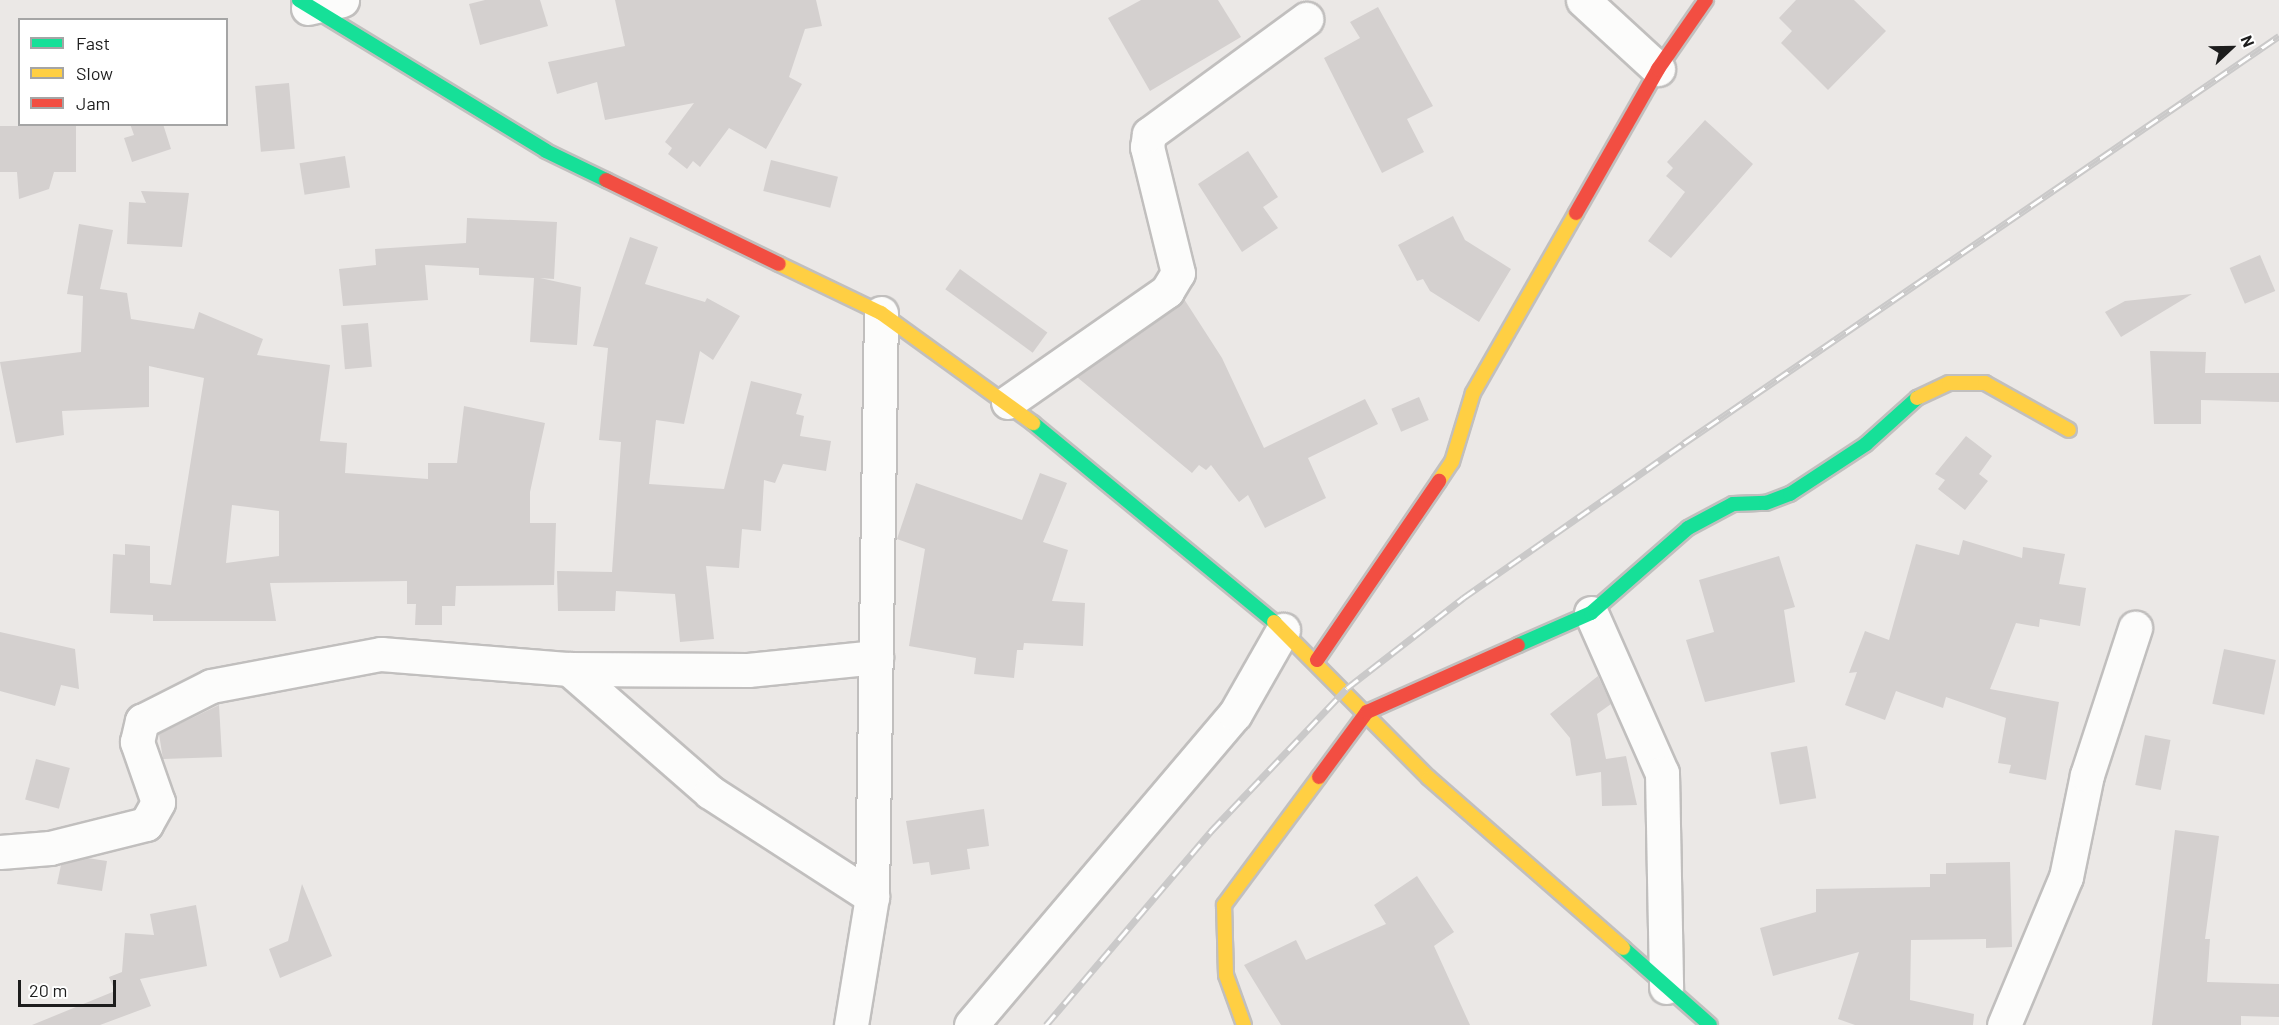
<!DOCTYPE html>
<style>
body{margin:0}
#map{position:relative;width:2279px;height:1025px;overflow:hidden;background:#ebe8e6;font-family:Barlow,sans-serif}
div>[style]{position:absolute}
.building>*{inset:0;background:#d4d0cf;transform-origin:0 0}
.roads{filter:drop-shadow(2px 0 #c1bfbe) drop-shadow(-2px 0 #c1bfbe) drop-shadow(0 2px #c1bfbe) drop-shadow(0 -2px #c1bfbe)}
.street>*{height:33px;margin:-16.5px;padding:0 16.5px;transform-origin:16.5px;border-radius:16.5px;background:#fcfcfb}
.fast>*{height:14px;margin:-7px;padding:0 7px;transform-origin:7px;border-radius:7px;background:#16e098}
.slow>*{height:14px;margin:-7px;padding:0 7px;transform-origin:7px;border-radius:7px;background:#ffcf43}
.jam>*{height:14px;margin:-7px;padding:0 7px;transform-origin:7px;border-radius:7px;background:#f24e42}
.rail>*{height:7px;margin-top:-3.5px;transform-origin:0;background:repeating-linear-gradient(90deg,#fff 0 14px,#cac9c9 0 28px);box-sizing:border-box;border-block:2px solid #cac9c9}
span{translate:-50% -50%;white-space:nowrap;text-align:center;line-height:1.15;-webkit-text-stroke:6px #fff;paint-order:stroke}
.legend{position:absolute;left:18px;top:18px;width:210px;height:108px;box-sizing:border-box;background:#fff;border:2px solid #a5a5a5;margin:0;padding:8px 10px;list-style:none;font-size:18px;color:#1d1d1d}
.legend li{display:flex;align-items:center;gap:12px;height:30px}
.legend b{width:30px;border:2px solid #a5a5a5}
.north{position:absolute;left:2201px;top:18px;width:60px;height:60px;-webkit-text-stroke:4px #fff;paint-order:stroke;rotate:68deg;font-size:16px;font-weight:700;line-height:24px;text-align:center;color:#1d1d1d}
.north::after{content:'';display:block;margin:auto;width:21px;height:27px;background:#1d1d1d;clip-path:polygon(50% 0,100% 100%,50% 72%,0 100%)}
.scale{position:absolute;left:18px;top:980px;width:98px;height:27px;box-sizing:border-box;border:3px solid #1d1d1d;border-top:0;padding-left:8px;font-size:18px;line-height:21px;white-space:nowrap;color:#1d1d1d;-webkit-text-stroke:4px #fff;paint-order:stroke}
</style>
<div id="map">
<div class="building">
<div style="clip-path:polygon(485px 0,540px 0,548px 26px,480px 45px,469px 4px)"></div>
<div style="clip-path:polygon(615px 0,816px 0,822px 26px,805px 29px,789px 77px,802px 84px,766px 149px,729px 128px,700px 167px,693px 161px,687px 169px,668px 154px,672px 148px,665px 142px,694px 103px,605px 120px,597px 82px,557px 94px,548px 62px,625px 46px)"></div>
<div style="clip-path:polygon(1141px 0,1218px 0,1241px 37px,1150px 91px,1108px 18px)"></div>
<div style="clip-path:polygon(1796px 0,1854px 0,1886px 31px,1828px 90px,1781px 43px,1792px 31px,1779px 18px)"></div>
<div style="clip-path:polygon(1378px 7px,1433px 106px,1407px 119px,1424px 152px,1382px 173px,1324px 58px,1360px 38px,1350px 22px)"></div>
<div style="left:289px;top:83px;width:66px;height:34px;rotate:85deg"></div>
<div style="clip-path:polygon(1705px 120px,1753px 164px,1671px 258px,1648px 241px,1685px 192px,1666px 176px,1673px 168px,1667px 162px)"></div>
<div style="clip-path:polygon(130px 124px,163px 124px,171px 149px,132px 162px,124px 138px,134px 135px)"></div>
<div style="clip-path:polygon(0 126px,76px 126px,76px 172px,54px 172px,49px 189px,19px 199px,17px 172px,0 172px)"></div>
<div style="clip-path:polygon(1248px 151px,1278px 197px,1263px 207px,1278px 228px,1242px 252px,1198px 184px)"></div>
<div style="left:345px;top:156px;width:32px;height:46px;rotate:81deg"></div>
<div style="left:771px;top:160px;width:69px;height:32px;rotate:14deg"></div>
<div style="clip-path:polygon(141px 191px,189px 193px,182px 247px,127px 244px,129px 202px,146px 203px)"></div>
<div style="clip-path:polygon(1453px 216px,1465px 240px,1511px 269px,1479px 322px,1430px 291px,1423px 279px,1417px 281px,1398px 245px)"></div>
<div style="clip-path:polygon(467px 218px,557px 222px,554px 279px,540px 278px,581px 287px,577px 345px,530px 342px,534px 278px,479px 275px,479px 268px,425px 265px,428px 300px,343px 306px,339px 269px,376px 265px,375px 249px,466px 243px)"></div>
<div style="clip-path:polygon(evenodd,79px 224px,113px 230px,100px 289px,127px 293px,131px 319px,194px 329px,199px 312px,263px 339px,257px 355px,330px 365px,320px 441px,347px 443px,345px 473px,428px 479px,428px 463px,457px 463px,464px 406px,545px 423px,530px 492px,530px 523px,556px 523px,554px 585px,456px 586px,455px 606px,442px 606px,442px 625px,415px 625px,416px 604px,407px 604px,407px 581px,270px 583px,276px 621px,153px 621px,153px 615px,110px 613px,113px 554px,125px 555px,125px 544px,150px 546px,150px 583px,171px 585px,204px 378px,149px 366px,149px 407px,62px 411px,64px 435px,16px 443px,0 362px,81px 352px,83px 296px,67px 294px,79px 224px,232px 505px,279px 511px,279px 556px,226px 563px,232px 505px)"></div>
<div style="clip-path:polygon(630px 237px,658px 247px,645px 284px,705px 302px,707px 298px,740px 316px,713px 360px,700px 351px,684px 424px,656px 420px,649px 484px,724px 489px,751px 381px,802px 394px,796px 414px,804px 416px,800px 436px,831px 441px,826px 471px,783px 464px,775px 483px,764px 480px,761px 531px,742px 529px,739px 568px,706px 566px,714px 639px,680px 642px,675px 594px,616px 591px,615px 611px,558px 611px,557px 571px,612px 572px,621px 442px,599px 440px,608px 348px,593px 346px)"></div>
<div style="left:2260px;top:255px;width:39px;height:33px;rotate:67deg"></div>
<div style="left:960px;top:269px;width:108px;height:25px;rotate:36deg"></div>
<div style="clip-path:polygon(2192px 294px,2121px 337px,2105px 312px,2125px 301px)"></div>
<div style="clip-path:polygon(1184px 299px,1222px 358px,1264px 448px,1365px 399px,1378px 424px,1308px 458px,1326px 498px,1265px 528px,1248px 495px,1239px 502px,1211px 465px,1206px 470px,1199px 465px,1192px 473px,1077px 377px)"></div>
<div style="left:368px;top:323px;width:44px;height:27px;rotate:85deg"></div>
<div style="clip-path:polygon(2150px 351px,2206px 352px,2205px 373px,2279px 373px,2279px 402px,2201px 400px,2201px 424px,2154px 424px)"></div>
<div style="left:1419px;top:397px;width:25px;height:30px;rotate:67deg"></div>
<div style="clip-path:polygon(1966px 436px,1992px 456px,1979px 474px,1988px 481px,1965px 510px,1938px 489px,1945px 480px,1935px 474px)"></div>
<div style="clip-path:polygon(1040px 473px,1067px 483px,1043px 542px,1068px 550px,1052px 601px,1085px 603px,1083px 646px,1024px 643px,1023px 650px,1017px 650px,1014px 678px,974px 674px,976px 658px,909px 646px,925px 549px,897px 539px,916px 483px,1022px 520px)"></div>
<div style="clip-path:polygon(1963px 540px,2022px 558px,2023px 547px,2065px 554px,2059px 584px,2086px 588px,2080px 626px,2040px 619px,2039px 627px,2016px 623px,1990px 689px,2059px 702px,2046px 780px,2009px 773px,2011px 765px,1998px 763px,2006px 718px,1946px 697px,1943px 708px,1896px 691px,1885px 720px,1845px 705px,1857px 672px,1849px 673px,1865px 631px,1889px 640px,1916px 544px,1959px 555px)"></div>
<div style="clip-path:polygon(1779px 556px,1795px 607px,1784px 610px,1795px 682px,1705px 702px,1686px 640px,1714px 632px,1699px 580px)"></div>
<div style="clip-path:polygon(0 632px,75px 649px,79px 689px,61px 685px,55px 706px,0 691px)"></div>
<div style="left:2224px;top:649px;width:53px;height:56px;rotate:12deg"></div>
<div style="clip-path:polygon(1598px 676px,1611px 704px,1597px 714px,1606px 759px,1626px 756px,1637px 805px,1602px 806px,1601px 772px,1576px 776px,1570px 738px,1550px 714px)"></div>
<div style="clip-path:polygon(219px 705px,222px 757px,163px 759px,159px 734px)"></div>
<div style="left:2145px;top:735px;width:26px;height:51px;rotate:11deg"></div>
<div style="left:1807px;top:746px;width:53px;height:37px;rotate:80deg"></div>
<div style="left:36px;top:759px;width:35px;height:42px;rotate:15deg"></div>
<div style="clip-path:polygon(984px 809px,989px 846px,967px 849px,970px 869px,931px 875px,929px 862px,913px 864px,906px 821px)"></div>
<div style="clip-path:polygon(2175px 830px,2219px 836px,2205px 939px,2210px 939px,2207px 982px,2279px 984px,2279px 1017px,2241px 1016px,2241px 1025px,2152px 1025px)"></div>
<div style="clip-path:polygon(87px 858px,107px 861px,102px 891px,57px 884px,61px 865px)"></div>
<div style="clip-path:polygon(2010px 862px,2012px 947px,1986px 948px,1986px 939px,1911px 940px,1910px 1000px,1974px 1014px,1973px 1025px,1855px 1025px,1838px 1019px,1859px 952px,1773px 976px,1760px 928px,1816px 912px,1816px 889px,1930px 887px,1930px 874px,1946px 874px,1946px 863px)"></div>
<div style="clip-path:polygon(1417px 876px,1454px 932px,1434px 946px,1470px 1025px,1281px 1025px,1244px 965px,1296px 940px,1306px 960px,1386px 924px,1374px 905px)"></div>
<div style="clip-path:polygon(302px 884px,332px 956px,280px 978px,269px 949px,288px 941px)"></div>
<div style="clip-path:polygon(196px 905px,207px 966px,140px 979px,151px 1006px,100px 1025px,32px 1025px,115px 991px,109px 977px,122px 972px,125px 933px,154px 935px,150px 914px)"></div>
</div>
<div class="roads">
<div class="street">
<div style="left:1583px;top:0;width:102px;rotate:42.6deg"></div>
<div style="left:308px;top:8px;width:35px;rotate:-13deg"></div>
<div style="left:1008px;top:402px;width:194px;rotate:-34.9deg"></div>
<div style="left:1167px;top:291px;width:21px;rotate:-59deg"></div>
<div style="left:1178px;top:273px;width:130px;rotate:-103.8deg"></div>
<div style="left:1147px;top:147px;width:13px;rotate:-81deg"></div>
<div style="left:1149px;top:134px;width:195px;rotate:-36.2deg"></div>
<div style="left:1591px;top:613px;width:175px;rotate:66.1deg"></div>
<div style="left:1662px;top:773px;width:214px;rotate:88.9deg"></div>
<div style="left:569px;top:669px;width:187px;rotate:41.1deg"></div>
<div style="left:710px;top:792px;width:193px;rotate:32.9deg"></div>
<div style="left:0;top:852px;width:50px;rotate:-4.6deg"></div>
<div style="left:50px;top:848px;width:99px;rotate:-14deg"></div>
<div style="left:146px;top:824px;width:25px;rotate:-61deg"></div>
<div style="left:158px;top:802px;width:64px;rotate:-109.3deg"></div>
<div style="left:137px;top:742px;width:22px;rotate:-77deg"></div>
<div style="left:142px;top:721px;width:77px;rotate:-26.9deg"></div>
<div style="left:211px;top:686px;width:173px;rotate:-10.7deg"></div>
<div style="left:381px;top:654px;width:189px;rotate:4.6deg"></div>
<div style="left:569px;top:669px;width:179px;rotate:0.3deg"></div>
<div style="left:748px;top:670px;width:129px;rotate:-5.8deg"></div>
<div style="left:851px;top:1025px;width:130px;rotate:-80.7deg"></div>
<div style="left:872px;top:897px;width:584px;rotate:-89.12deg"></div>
<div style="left:971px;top:1025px;width:408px;rotate:-49.7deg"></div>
<div style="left:1235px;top:714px;width:97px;rotate:-60.3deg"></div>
<div style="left:2004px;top:1025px;width:160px;rotate:-67.3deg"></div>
<div style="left:2066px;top:877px;width:104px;rotate:-78.4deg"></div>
<div style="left:2087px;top:775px;width:155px;rotate:-71.9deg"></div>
</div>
<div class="fast">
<div style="left:299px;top:0;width:289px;rotate:31.4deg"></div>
<div style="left:546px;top:151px;width:67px;rotate:25.8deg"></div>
<div style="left:1033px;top:423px;width:313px;rotate:39.5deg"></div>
<div style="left:1518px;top:645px;width:80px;rotate:-23.7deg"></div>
<div style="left:1591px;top:613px;width:129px;rotate:-41.2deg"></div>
<div style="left:1688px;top:528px;width:51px;rotate:-28.1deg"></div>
<div style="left:1733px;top:504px;width:33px;rotate:-2deg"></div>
<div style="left:1766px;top:503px;width:26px;rotate:-21deg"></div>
<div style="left:1790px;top:494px;width:91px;rotate:-33.3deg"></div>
<div style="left:1866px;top:444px;width:69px;rotate:-42deg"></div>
<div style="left:1623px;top:948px;width:116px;rotate:41.5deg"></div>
</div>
<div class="slow">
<div style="left:779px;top:264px;width:113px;rotate:25.7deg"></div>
<div style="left:881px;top:313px;width:188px;rotate:35.9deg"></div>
<div style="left:1917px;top:398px;width:35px;rotate:-25deg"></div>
<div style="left:1949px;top:383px;width:36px"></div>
<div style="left:1985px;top:383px;width:96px;rotate:29.2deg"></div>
<div style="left:1439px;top:481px;width:23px;rotate:-56deg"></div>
<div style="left:1452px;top:462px;width:72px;rotate:-73.1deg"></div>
<div style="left:1473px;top:393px;width:207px;rotate:-60.2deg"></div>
<div style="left:1274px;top:622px;width:220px;rotate:45.2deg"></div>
<div style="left:1429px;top:778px;width:258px;rotate:41.2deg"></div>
<div style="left:1244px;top:1025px;width:53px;rotate:-109.8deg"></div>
<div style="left:1226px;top:975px;width:70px;rotate:-91.6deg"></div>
<div style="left:1224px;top:905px;width:159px;rotate:-53.4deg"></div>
</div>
<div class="jam">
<div style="left:606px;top:180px;width:192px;rotate:25.9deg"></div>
<div style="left:1576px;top:213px;width:166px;rotate:-60.3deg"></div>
<div style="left:1658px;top:69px;width:84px;rotate:-55.2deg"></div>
<div style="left:1317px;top:660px;width:217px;rotate:-55.7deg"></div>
<div style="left:1319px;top:777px;width:81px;rotate:-53.6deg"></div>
<div style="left:1367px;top:712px;width:165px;rotate:-23.9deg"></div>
</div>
</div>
<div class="rail">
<div style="left:1046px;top:1025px;width:255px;rotate:-49.6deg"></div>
<div style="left:1211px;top:831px;width:197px;rotate:-46.4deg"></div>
<div style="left:1347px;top:688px;width:147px;rotate:-37.8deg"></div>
<div style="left:1463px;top:598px;width:270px;rotate:-35deg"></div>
<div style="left:1684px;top:443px;width:721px;rotate:-34.37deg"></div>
</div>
<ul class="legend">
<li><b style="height:8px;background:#16e098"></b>Fast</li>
<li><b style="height:8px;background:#ffcf43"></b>Slow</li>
<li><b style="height:8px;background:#f24e42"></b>Jam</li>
</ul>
<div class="north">N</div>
<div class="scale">20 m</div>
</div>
